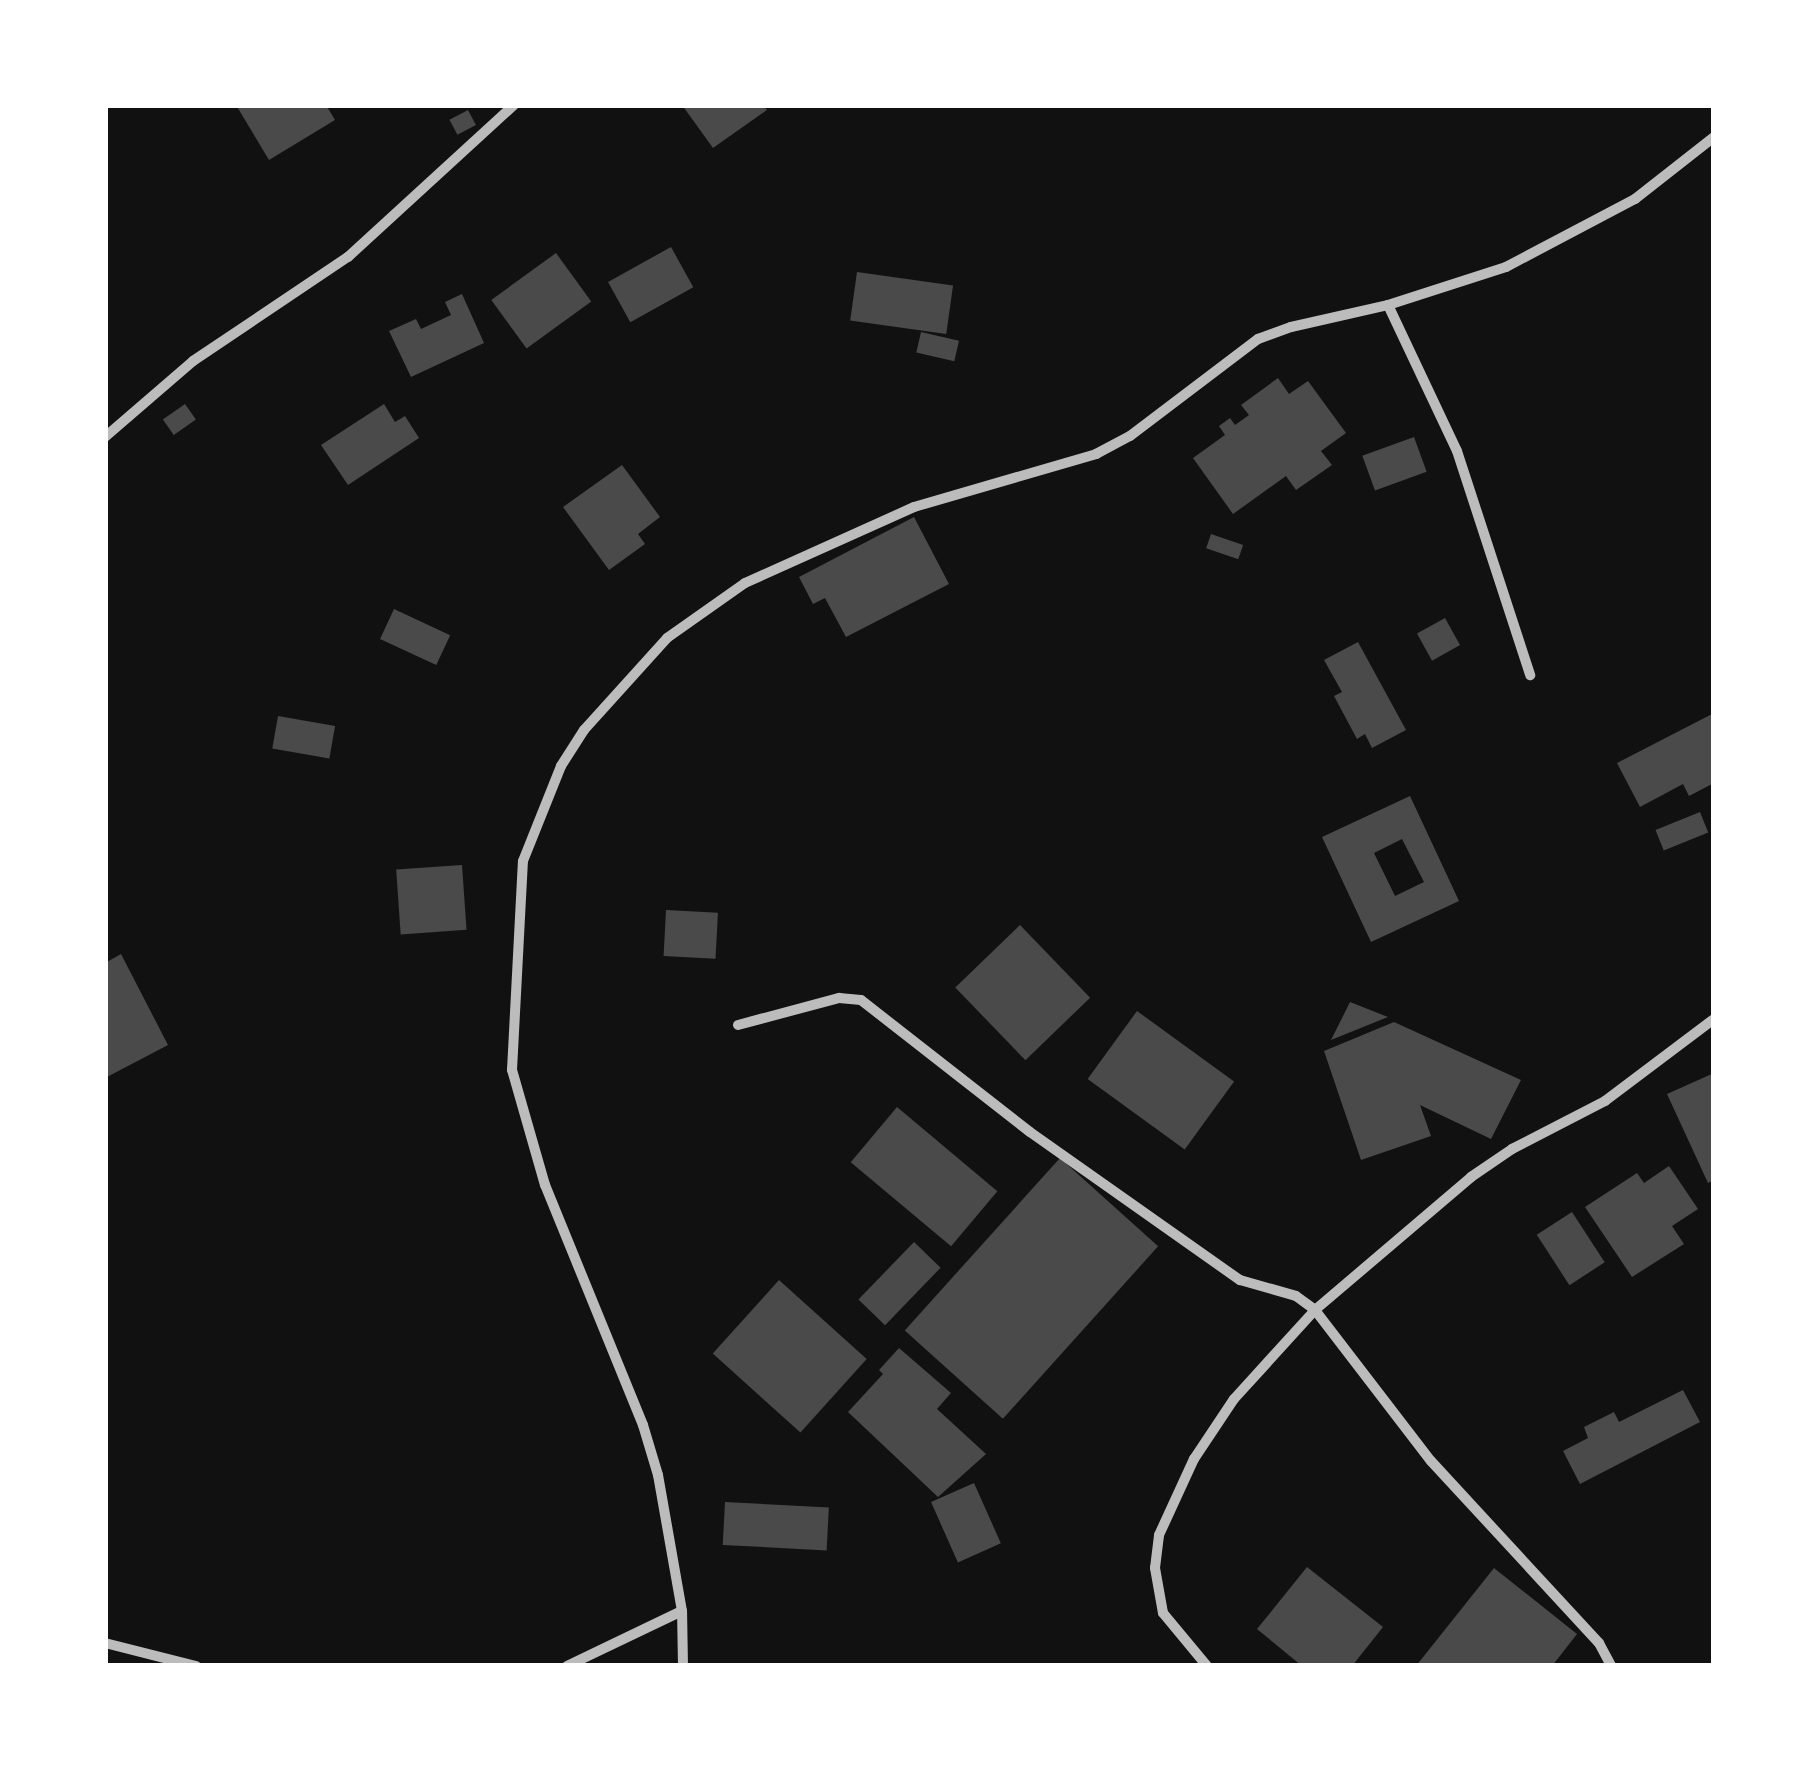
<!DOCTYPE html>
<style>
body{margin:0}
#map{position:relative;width:1819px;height:1771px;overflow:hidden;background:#111;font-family:Manrope,sans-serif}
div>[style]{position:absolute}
.building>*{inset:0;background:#4a4a4a;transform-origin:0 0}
.minor>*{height:10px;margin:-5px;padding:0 5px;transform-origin:5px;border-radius:5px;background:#bcbcbc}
span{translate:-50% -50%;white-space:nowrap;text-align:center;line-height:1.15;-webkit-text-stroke:8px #fff;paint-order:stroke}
.frame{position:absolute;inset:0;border:108px solid #fff;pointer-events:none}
</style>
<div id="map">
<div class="building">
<div style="clip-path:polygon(236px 105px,326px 105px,335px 120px,269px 160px)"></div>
<div style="clip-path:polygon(682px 105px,763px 105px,767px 110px,713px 148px)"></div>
<div style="left:468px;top:110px;width:17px;height:21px;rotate:62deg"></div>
<div style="left:671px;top:247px;width:46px;height:72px;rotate:61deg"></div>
<div style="left:556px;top:253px;width:60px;height:80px;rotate:54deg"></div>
<div style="left:857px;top:272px;width:97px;height:49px;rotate:8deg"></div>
<div style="clip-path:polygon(462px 294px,484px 343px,411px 377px,389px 331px,416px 319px,421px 329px,451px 315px,445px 302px)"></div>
<div style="left:921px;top:332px;width:39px;height:21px;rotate:13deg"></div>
<div style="clip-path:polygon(1278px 378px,1289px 394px,1308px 381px,1346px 433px,1321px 451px,1332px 465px,1296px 490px,1286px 476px,1233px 514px,1193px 458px,1225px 435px,1219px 426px,1230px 418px,1235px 425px,1249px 415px,1241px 405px)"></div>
<div style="left:185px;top:404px;width:19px;height:27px;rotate:55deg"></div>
<div style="clip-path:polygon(384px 404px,395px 422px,405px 416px,419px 438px,348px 485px,321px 445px)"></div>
<div style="left:1414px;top:437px;width:37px;height:55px;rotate:70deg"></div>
<div style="clip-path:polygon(622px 465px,660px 517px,638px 534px,645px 544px,609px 570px,563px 507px)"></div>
<div style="clip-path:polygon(914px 517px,949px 584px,846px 637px,825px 598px,813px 604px,799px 577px)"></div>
<div style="left:1211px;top:534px;width:34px;height:15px;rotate:19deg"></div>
<div style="left:394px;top:609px;width:62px;height:33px;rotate:25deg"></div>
<div style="left:1445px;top:618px;width:31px;height:32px;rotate:61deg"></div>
<div style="clip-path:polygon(1358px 642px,1406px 730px,1372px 748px,1365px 734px,1357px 739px,1334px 696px,1342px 692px,1324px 660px)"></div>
<div style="clip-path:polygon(1714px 713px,1714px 783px,1689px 796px,1683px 784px,1640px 807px,1617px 763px)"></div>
<div style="left:278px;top:716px;width:58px;height:33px;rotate:10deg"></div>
<div style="clip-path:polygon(evenodd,1410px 796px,1459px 901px,1371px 942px,1322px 837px,1410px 796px,1402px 839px,1424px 882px,1395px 896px,1374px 853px,1402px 839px)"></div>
<div style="left:1700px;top:812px;width:22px;height:48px;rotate:68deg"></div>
<div style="left:462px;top:865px;width:65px;height:66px;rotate:86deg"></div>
<div style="left:666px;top:910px;width:52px;height:46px;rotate:3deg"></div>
<div style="left:1020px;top:925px;width:101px;height:90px;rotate:46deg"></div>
<div style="clip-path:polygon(121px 954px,168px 1045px,105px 1078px,105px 963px)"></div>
<div style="clip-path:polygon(1350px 1002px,1388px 1017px,1331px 1040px)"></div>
<div style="left:1137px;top:1011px;width:120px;height:84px;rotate:36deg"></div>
<div style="clip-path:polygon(1394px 1022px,1521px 1080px,1491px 1139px,1420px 1105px,1431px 1136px,1361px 1160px,1324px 1051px)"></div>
<div style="clip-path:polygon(1714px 1073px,1714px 1180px,1708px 1183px,1667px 1094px)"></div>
<div style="left:897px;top:1107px;width:131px;height:72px;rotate:40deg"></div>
<div style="left:1060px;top:1158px;width:132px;height:232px;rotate:42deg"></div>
<div style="clip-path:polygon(1669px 1166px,1698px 1209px,1672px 1226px,1684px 1244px,1632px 1277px,1585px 1207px,1637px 1173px,1644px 1183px)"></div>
<div style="left:1572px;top:1212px;width:60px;height:42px;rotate:57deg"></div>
<div style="left:914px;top:1242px;width:37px;height:80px;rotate:44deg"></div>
<div style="left:779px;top:1280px;width:118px;height:99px;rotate:42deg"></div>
<div style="clip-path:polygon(899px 1348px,951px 1393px,937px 1409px,986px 1454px,938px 1497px,848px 1412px,883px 1374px,879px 1370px)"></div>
<div style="clip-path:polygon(1683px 1390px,1700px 1422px,1580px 1484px,1563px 1451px,1588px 1438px,1584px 1427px,1614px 1412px,1619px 1422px)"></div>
<div style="left:974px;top:1483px;width:66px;height:47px;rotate:66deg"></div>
<div style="left:725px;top:1502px;width:104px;height:43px;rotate:3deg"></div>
<div style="clip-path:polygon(1307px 1567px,1383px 1627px,1352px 1666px,1302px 1666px,1257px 1629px)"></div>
<div style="clip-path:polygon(1494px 1568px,1577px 1634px,1552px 1666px,1416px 1666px)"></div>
</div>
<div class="minor">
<div style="left:1388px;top:305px;width:161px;rotate:64.7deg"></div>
<div style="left:1457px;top:451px;width:236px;rotate:71.9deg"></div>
<div style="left:105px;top:437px;width:116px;rotate:-40.8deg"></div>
<div style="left:193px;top:361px;width:187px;rotate:-33.9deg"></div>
<div style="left:348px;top:257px;width:225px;rotate:-42.5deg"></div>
<div style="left:738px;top:1025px;width:105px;rotate:-15deg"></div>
<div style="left:839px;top:998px;width:22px;rotate:5deg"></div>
<div style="left:861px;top:1000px;width:214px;rotate:38deg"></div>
<div style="left:1030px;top:1132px;width:257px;rotate:35.2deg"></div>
<div style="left:1240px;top:1280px;width:58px;rotate:15.9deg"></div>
<div style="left:1296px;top:1296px;width:24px;rotate:36deg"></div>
<div style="left:1315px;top:1310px;width:190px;rotate:52.5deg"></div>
<div style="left:1431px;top:1461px;width:248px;rotate:47.3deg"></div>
<div style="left:1599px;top:1643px;width:26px;rotate:62deg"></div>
<div style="left:105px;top:1643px;width:94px;rotate:14.2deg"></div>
<div style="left:567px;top:1666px;width:127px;rotate:-25.6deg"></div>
<div style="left:683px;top:1666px;width:55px;rotate:-91deg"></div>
<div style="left:682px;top:1611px;width:138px;rotate:-100deg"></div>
<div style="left:658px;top:1475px;width:52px;rotate:-106.7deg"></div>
<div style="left:643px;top:1425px;width:259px;rotate:-112.2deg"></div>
<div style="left:545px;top:1185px;width:120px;rotate:-106deg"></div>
<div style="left:512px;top:1070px;width:209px;rotate:-87deg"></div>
<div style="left:523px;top:861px;width:102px;rotate:-68.2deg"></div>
<div style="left:561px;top:766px;width:43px;rotate:-57.4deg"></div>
<div style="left:584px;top:730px;width:124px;rotate:-47.9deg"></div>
<div style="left:667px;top:638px;width:95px;rotate:-35.2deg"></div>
<div style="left:745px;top:583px;width:185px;rotate:-24.2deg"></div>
<div style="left:914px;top:507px;width:190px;rotate:-16.2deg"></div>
<div style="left:1096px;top:454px;width:38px;rotate:-28deg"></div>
<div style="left:1130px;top:436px;width:161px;rotate:-37.2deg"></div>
<div style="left:1258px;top:339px;width:35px;rotate:-20deg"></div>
<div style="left:1291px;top:327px;width:99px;rotate:-12.8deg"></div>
<div style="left:1388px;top:305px;width:124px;rotate:-17.9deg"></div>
<div style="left:1506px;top:267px;width:146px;rotate:-27.8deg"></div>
<div style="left:1635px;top:199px;width:100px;rotate:-38.1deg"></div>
<div style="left:1207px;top:1666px;width:69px;rotate:-129.7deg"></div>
<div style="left:1163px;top:1613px;width:46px;rotate:-100.1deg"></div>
<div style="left:1155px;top:1568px;width:33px;rotate:-83deg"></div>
<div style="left:1159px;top:1535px;width:84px;rotate:-65.3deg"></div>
<div style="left:1194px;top:1459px;width:72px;rotate:-56.3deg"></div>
<div style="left:1234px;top:1399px;width:120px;rotate:-47.7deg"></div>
<div style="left:1315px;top:1310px;width:205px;rotate:-40.4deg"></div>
<div style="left:1471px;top:1177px;width:50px;rotate:-34.3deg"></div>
<div style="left:1512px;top:1149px;width:105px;rotate:-27.3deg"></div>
<div style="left:1605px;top:1101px;width:136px;rotate:-37deg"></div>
</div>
<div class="frame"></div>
</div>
